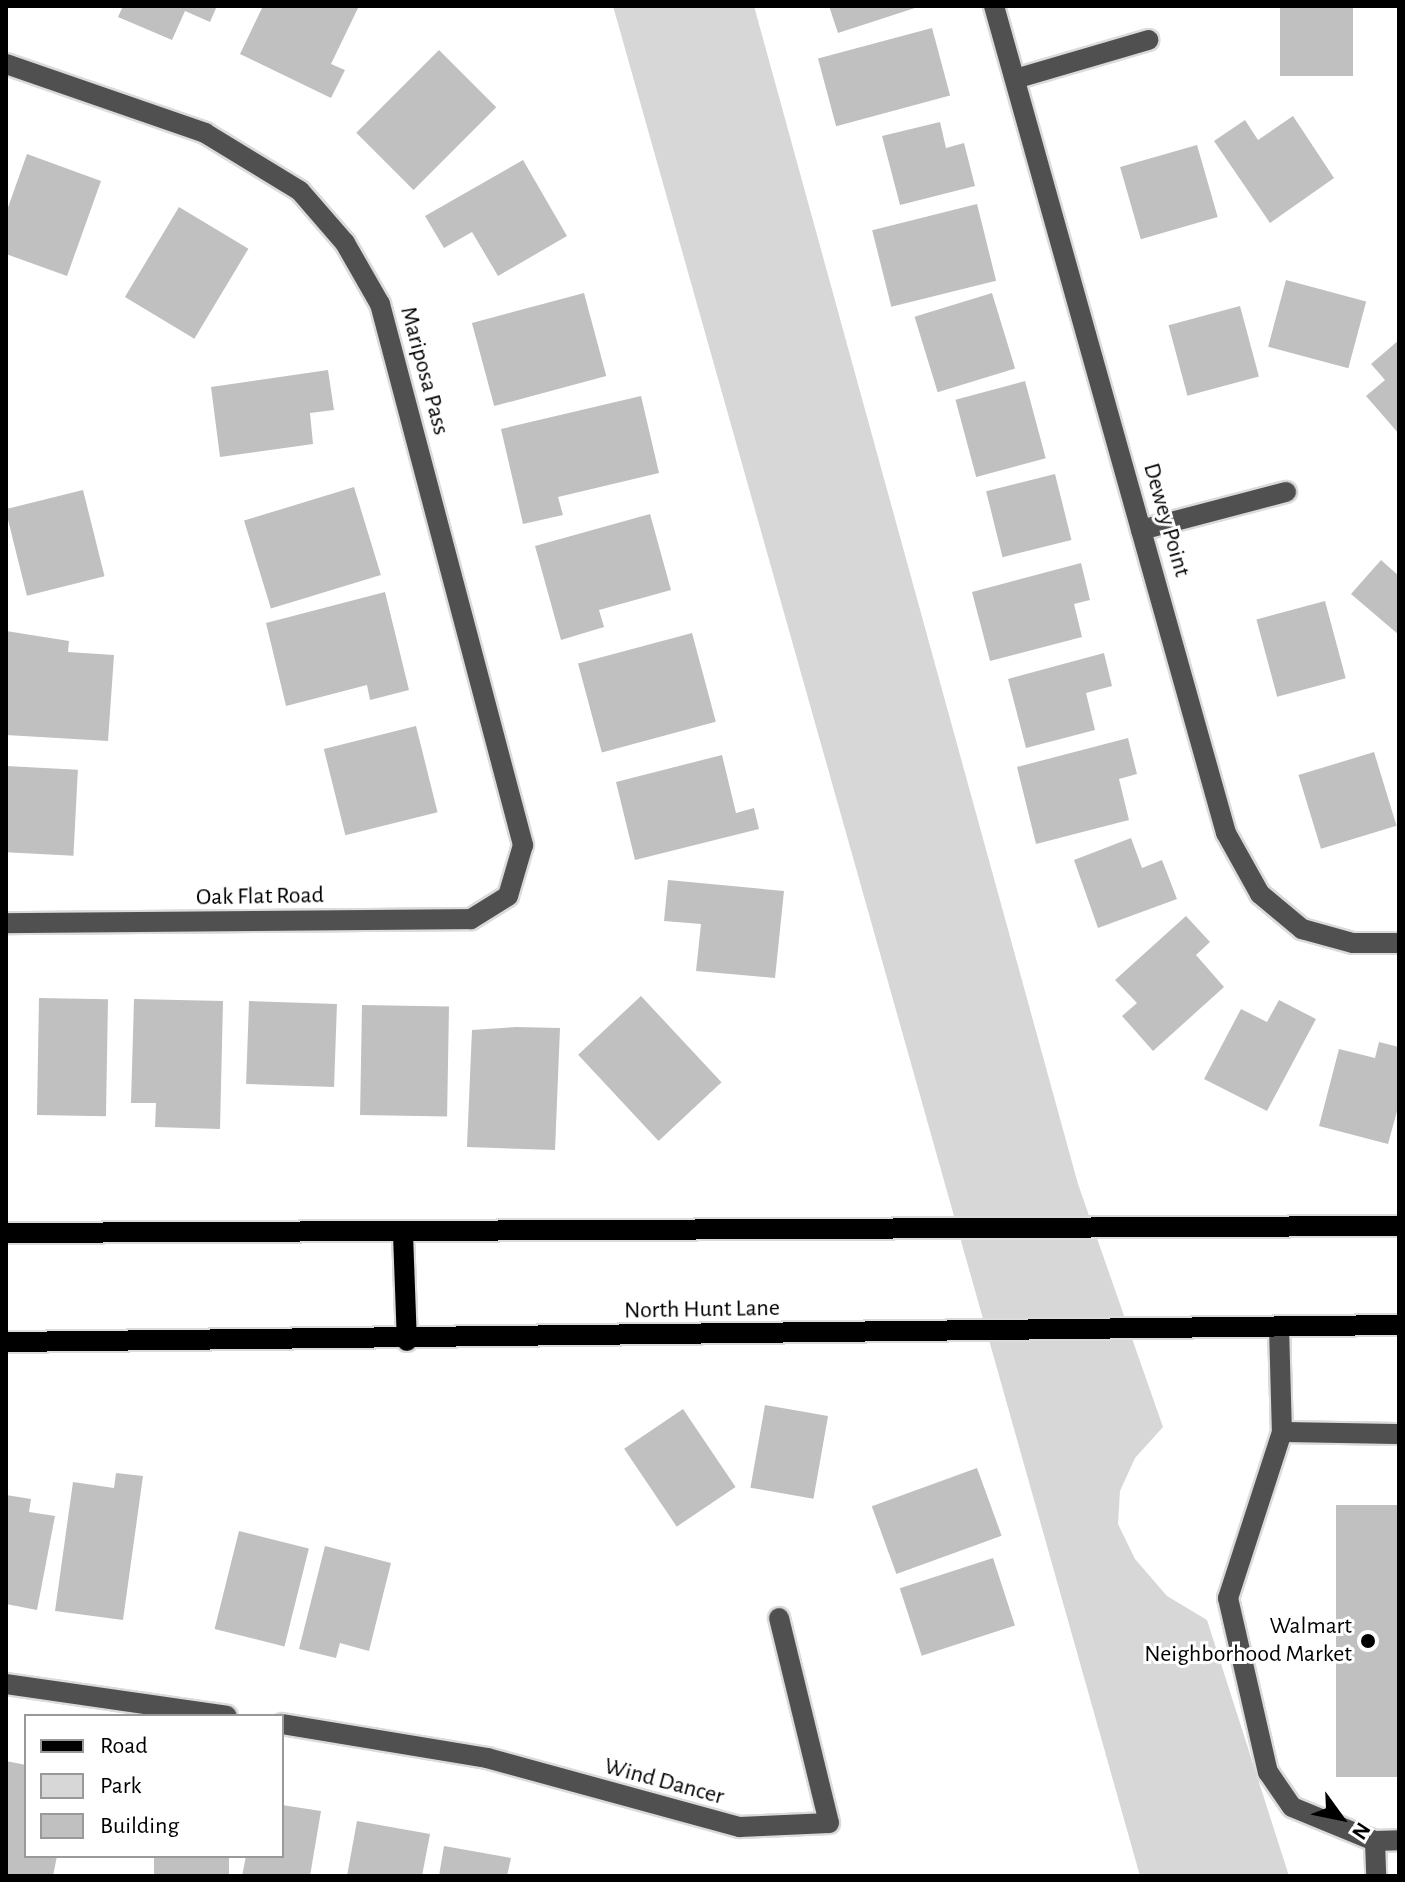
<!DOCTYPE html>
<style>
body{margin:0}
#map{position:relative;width:1405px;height:1882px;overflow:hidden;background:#fff;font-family:"Alegreya Sans",sans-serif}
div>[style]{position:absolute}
.green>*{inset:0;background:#d7d7d7}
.building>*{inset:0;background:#c0c0c0;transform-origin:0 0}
.roads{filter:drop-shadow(2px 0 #dbdbdb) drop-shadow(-2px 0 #dbdbdb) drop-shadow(0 2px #dbdbdb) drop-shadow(0 -2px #dbdbdb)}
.minor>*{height:20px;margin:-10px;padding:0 10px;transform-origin:10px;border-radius:10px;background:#505050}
.major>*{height:20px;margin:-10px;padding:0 10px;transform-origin:10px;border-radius:10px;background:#000}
.dots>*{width:22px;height:22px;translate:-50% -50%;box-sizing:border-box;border:4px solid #fff;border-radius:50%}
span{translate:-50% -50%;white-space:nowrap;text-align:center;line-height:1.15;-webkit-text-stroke:6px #fff;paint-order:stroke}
.street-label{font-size:24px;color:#000}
.poi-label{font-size:24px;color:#000}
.right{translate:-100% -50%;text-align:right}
.frame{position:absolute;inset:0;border:8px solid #000;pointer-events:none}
.legend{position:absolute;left:24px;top:1714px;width:260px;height:144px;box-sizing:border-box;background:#fff;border:2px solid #999;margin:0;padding:10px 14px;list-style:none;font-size:24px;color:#000}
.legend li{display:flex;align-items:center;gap:16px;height:40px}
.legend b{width:40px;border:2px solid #999}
.north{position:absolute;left:1301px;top:1778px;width:80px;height:80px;-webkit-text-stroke:6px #fff;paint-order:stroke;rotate:123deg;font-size:22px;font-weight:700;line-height:32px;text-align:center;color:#000}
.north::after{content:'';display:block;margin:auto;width:28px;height:36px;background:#000;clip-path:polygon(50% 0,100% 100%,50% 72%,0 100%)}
</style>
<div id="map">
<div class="green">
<div style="clip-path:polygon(613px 6px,754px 6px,1078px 1184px,1163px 1427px,1135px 1458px,1120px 1491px,1118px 1524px,1135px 1559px,1167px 1596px,1207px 1620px,1289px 1876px,1140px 1876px)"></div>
</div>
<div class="building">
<div style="clip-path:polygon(123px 6px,217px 6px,210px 22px,185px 11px,172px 40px,118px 17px)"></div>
<div style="clip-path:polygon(263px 6px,359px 6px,331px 64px,345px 70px,331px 98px,240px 54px)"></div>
<div style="clip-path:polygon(829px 6px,918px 6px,918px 7px,838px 33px)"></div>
<div style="left:1280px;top:6px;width:73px;height:70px"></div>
<div style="left:932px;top:28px;width:70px;height:118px;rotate:75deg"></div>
<div style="left:439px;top:50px;width:81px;height:117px;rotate:45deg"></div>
<div style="clip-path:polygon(1293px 116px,1334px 178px,1270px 223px,1214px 141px,1245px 120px,1258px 140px)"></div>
<div style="clip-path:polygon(940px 122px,946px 148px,964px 143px,975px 186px,900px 205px,882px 136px)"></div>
<div style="left:1197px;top:145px;width:75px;height:80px;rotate:74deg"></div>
<div style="clip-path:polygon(27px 154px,101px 181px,67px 276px,6px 254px,6px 213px)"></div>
<div style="clip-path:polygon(523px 160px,567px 236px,498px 276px,472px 232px,444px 248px,425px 216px)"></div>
<div style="left:977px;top:204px;width:79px;height:108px;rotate:76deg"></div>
<div style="left:179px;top:207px;width:81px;height:105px;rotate:31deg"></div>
<div style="left:1286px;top:280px;width:83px;height:69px;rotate:15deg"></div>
<div style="left:584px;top:293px;width:86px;height:116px;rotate:75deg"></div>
<div style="left:992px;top:293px;width:79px;height:81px;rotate:73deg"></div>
<div style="left:1240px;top:306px;width:73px;height:74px;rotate:75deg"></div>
<div style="clip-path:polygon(1399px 340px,1399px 434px,1366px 396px,1385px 380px,1371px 364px)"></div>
<div style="clip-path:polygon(328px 370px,334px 410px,310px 413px,313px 444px,220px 457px,211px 387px)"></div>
<div style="left:1025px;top:381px;width:80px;height:72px;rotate:75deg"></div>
<div style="clip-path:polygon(641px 396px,659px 473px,558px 497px,563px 515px,523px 524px,501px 429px)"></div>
<div style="left:1055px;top:474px;width:68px;height:71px;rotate:76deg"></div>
<div style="left:354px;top:487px;width:92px;height:115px;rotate:73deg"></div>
<div style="left:83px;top:490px;width:89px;height:80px;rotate:76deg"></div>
<div style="clip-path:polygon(650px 514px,671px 590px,599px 610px,604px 627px,561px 640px,535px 546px)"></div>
<div style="clip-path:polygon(1381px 560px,1399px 576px,1399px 635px,1351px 594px)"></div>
<div style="clip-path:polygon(1081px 563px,1090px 600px,1074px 604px,1082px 637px,990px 661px,972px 592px)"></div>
<div style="clip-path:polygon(385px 592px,409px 690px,370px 700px,367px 685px,286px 706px,266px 623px)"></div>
<div style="left:1325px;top:601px;width:80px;height:71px;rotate:75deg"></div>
<div style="clip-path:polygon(6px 631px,69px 641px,68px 652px,114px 655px,108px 741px,6px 735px)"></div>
<div style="left:692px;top:633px;width:92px;height:118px;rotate:75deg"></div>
<div style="clip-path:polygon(1104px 653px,1112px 686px,1086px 693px,1095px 730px,1026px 748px,1008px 679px)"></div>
<div style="left:416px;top:726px;width:89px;height:95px;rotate:76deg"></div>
<div style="clip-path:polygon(1128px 738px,1137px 774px,1119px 779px,1129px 820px,1036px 844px,1017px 767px)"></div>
<div style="left:1374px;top:752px;width:77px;height:79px;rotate:73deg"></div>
<div style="clip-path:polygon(722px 755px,736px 813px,754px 808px,759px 829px,635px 860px,616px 782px)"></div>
<div style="left:6px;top:766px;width:72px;height:86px;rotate:3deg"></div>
<div style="clip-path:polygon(1131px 838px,1142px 868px,1162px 860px,1177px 899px,1098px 928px,1074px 860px)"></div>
<div style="clip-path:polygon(668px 880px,784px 891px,775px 978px,696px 971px,701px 924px,664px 921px)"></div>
<div style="clip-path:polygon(1186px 916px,1210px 942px,1196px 955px,1224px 987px,1153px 1051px,1122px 1016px,1137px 1003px,1115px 980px)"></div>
<div style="left:641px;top:996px;width:118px;height:86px;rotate:47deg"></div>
<div style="left:39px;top:998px;width:69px;height:117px;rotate:1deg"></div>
<div style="clip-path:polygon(134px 999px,223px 1001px,220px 1129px,155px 1127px,156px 1103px,131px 1103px)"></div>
<div style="clip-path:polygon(1279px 1000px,1316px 1019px,1267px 1111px,1204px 1079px,1241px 1009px,1267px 1022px)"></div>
<div style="left:249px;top:1001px;width:88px;height:83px;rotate:2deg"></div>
<div style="left:362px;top:1005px;width:87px;height:110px;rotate:1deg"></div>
<div style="clip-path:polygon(516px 1027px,560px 1028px,555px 1150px,467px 1147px,472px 1030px)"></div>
<div style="clip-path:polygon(1379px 1042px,1399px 1047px,1399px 1104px,1388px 1144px,1319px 1126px,1339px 1049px,1375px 1058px)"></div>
<div style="left:765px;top:1405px;width:64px;height:84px;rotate:10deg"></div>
<div style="left:683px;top:1409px;width:94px;height:71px;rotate:56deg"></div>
<div style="left:977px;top:1468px;width:72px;height:112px;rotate:70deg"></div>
<div style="clip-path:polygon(116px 1473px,143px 1476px,123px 1620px,55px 1611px,73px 1482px,114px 1488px)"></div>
<div style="clip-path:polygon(6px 1495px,31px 1499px,29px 1512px,55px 1516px,37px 1610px,6px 1604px)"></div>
<div style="left:1336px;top:1505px;width:63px;height:272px"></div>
<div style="left:239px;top:1531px;width:72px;height:101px;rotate:14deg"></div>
<div style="clip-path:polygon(325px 1546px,391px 1563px,369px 1651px,340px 1643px,336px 1658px,299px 1649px)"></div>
<div style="left:993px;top:1558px;width:71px;height:98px;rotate:72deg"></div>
<div style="clip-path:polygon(6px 1761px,26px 1765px,26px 1856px,57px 1856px,53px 1876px,6px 1876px)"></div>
<div style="clip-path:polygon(282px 1805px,321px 1811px,310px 1876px,242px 1876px,246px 1856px,282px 1856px)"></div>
<div style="clip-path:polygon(357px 1821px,430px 1834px,422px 1876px,347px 1876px)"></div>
<div style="clip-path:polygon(444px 1846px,511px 1858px,507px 1876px,439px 1876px)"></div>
<div style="left:154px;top:1856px;width:75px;height:21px"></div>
</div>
<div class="roads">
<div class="minor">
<div style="left:994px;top:6px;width:859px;rotate:74.33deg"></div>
<div style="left:1226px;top:833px;width:70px;rotate:60.9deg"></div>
<div style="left:1260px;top:894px;width:55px;rotate:39.8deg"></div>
<div style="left:1302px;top:929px;width:53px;rotate:15.4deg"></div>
<div style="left:1353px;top:943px;width:46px"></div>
<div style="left:6px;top:64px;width:211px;rotate:19.1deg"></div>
<div style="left:205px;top:133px;width:111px;rotate:31.4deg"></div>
<div style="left:300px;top:191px;width:69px;rotate:49.1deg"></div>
<div style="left:345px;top:243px;width:70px;rotate:60.2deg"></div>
<div style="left:380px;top:304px;width:560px;rotate:75.19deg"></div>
<div style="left:523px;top:845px;width:53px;rotate:106.4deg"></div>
<div style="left:508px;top:896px;width:44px;rotate:148.1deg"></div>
<div style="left:471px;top:919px;width:465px;rotate:179.5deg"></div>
<div style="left:1015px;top:79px;width:139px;rotate:-16.3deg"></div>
<div style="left:1141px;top:530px;width:150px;rotate:-14.7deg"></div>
<div style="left:1279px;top:1327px;width:105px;rotate:88.4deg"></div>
<div style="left:1282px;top:1432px;width:175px;rotate:108deg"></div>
<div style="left:1228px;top:1598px;width:179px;rotate:77.1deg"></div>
<div style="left:1268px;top:1772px;width:42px;rotate:55.6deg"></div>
<div style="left:1292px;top:1807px;width:90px;rotate:22.3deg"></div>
<div style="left:1375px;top:1841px;width:35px;rotate:88deg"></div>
<div style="left:1282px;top:1432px;width:117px;rotate:1deg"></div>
<div style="left:6px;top:1684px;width:223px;rotate:8.2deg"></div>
<div style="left:282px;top:1724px;width:208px;rotate:9.4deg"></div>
<div style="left:487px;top:1758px;width:262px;rotate:15.3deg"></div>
<div style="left:740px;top:1827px;width:89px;rotate:-2.6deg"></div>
<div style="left:829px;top:1823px;width:211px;rotate:-103.7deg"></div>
<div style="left:1375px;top:1841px;width:24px;rotate:-2deg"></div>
</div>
<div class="major">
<div style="left:6px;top:1233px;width:1393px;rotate:-0.29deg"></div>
<div style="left:403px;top:1234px;width:107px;rotate:87.9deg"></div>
<div style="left:6px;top:1342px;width:1393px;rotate:-0.7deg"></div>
</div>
</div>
<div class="dots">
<div style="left:1368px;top:1641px;background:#000"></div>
</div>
<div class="street-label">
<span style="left:424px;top:371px;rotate:75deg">Mariposa Pass</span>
<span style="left:1166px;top:520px;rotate:74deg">Dewey Point</span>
<span style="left:260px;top:897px;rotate:-1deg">Oak Flat Road</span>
<span style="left:702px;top:1310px;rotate:-1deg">North Hunt Lane</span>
<span style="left:664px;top:1782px;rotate:15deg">Wind Dancer</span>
</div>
<div class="poi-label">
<span class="right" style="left:1352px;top:1641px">Walmart<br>Neighborhood Market</span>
</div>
<div class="frame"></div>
<ul class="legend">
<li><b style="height:10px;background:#000"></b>Road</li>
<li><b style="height:22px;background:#d7d7d7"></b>Park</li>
<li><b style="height:22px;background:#c0c0c0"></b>Building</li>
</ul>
<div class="north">N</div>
</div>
